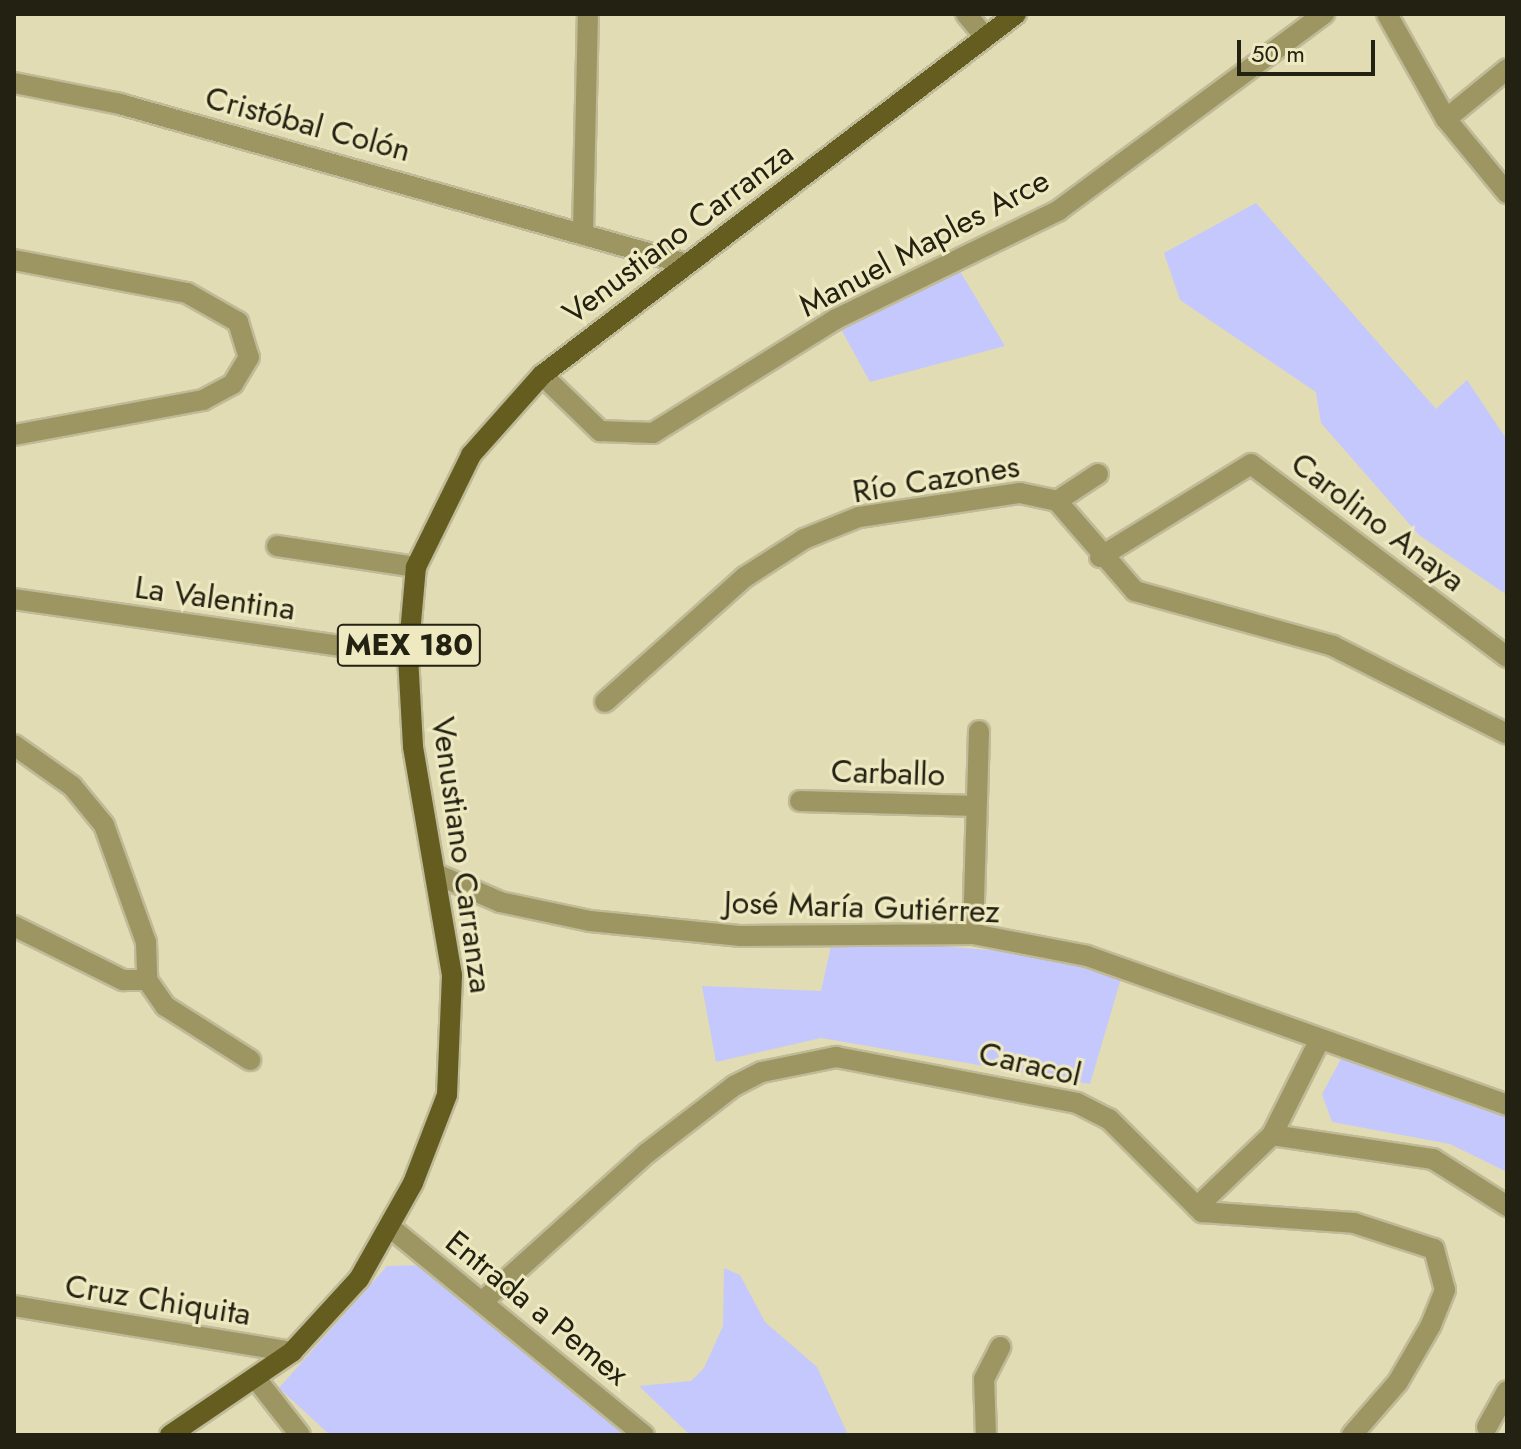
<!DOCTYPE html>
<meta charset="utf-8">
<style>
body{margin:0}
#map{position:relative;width:1521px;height:1449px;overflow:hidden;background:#e1dcb4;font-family:Jost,sans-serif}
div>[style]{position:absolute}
.green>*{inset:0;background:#c4c8fc}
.roads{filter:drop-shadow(2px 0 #bfba97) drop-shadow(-2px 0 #bfba97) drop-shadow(0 2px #bfba97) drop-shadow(0 -2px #bfba97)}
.minor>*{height:20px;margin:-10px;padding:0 10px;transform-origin:10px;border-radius:10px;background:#9d9662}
.major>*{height:20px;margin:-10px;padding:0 10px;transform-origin:10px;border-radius:10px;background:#655c1f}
span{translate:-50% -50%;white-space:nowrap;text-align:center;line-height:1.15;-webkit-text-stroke:6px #eee9c1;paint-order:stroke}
.shield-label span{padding:2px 6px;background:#eee9c1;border:2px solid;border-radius:6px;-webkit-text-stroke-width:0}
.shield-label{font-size:30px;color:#232112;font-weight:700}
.street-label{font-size:32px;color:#232112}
.frame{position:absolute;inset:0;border:16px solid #232112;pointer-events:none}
.scale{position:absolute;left:1237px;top:40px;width:138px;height:36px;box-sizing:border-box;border:4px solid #232112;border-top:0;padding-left:10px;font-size:24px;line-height:28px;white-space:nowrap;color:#232112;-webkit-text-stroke:6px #eee9c1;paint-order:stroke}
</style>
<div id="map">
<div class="green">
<div style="clip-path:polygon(1256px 203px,1436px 409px,1467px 380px,1507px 440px,1507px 595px,1419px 535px,1321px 423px,1316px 392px,1180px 300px,1164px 253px)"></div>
<div style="clip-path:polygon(955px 263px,1005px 346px,870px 382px,836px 320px)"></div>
<div style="clip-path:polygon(833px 937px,1084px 958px,1123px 972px,1090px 1084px,821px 1038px,716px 1062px,702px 986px,821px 991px)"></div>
<div style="clip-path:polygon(1348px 1046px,1507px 1107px,1507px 1172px,1450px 1144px,1332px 1122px,1322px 1094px)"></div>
<div style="clip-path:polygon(431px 1265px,637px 1435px,330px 1435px,279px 1388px,387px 1266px)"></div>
<div style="clip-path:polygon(724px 1268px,740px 1275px,765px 1322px,817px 1367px,848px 1435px,690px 1435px,639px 1386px,691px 1381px,704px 1368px,723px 1326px)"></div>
</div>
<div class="roads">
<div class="minor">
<div style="left:966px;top:14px;width:30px;rotate:50deg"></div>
<div style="left:1387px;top:14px;width:120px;rotate:60.7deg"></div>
<div style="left:1446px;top:119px;width:96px;rotate:50.5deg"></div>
<div style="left:14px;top:83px;width:108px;rotate:11.2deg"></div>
<div style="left:120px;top:104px;width:589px;rotate:15.76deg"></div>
<div style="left:1446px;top:119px;width:79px;rotate:-39.3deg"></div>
<div style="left:583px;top:232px;width:218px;rotate:-88.7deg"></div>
<div style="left:14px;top:260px;width:176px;rotate:10.8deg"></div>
<div style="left:187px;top:293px;width:59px;rotate:29.6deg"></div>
<div style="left:238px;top:322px;width:37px;rotate:73deg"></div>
<div style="left:249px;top:357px;width:31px;rotate:121deg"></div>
<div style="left:233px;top:384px;width:34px;rotate:152deg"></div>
<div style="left:203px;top:400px;width:192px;rotate:169.5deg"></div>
<div style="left:542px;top:375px;width:81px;rotate:44deg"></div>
<div style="left:600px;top:431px;width:53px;rotate:2.2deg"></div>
<div style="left:653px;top:433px;width:216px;rotate:-31.9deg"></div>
<div style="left:836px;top:319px;width:248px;rotate:-26deg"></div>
<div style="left:1059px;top:210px;width:330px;rotate:-36.5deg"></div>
<div style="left:1057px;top:501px;width:49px;rotate:-33.4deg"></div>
<div style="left:277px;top:546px;width:141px;rotate:8.6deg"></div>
<div style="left:1100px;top:557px;width:177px;rotate:-31.6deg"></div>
<div style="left:1251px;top:464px;width:321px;rotate:37deg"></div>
<div style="left:14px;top:599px;width:398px;rotate:8.2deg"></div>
<div style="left:605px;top:702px;width:188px;rotate:-41.8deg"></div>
<div style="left:745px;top:577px;width:70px;rotate:-32.8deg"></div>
<div style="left:804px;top:539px;width:59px;rotate:-21.8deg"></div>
<div style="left:859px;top:517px;width:163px;rotate:-8.5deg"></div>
<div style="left:1020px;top:493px;width:38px;rotate:12deg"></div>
<div style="left:1057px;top:501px;width:119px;rotate:49.1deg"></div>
<div style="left:1135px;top:591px;width:205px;rotate:15.5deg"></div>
<div style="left:1333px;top:646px;width:195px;rotate:26.8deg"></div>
<div style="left:14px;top:745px;width:71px;rotate:35.3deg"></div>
<div style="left:72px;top:786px;width:50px;rotate:50.6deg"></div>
<div style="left:104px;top:825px;width:124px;rotate:70.3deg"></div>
<div style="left:146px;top:942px;width:38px;rotate:88deg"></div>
<div style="left:800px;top:801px;width:175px;rotate:1.6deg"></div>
<div style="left:436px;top:874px;width:70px;rotate:23.6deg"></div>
<div style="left:500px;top:902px;width:92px;rotate:11.9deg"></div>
<div style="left:590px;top:921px;width:152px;rotate:5.7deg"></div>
<div style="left:741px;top:936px;width:232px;rotate:-0.5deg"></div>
<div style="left:973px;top:934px;width:116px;rotate:10.9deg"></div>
<div style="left:1087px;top:956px;width:446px;rotate:19.5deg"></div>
<div style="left:14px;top:926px;width:122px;rotate:26.4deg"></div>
<div style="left:123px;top:980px;width:24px"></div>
<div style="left:973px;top:934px;width:203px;rotate:-88.3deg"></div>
<div style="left:147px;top:980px;width:32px;rotate:55deg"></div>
<div style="left:165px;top:1006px;width:101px;rotate:32.4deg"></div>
<div style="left:1272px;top:1135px;width:163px;rotate:8.5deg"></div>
<div style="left:1433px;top:1159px;width:88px;rotate:32.4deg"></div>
<div style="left:1197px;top:1207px;width:104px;rotate:-43.8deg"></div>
<div style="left:1272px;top:1135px;width:107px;rotate:-63.4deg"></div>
<div style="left:391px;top:1228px;width:327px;rotate:39.3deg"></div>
<div style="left:483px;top:1301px;width:221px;rotate:-42.1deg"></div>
<div style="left:647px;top:1153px;width:110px;rotate:-37.6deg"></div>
<div style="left:734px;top:1086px;width:31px;rotate:-27deg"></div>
<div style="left:762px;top:1072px;width:76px;rotate:-11.5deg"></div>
<div style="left:836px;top:1057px;width:245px;rotate:10.8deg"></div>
<div style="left:1077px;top:1103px;width:36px;rotate:27deg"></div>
<div style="left:1109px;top:1119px;width:132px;rotate:45deg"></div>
<div style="left:1202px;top:1212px;width:152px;rotate:4.1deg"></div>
<div style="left:1354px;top:1223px;width:84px;rotate:18deg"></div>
<div style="left:1434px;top:1249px;width:42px;rotate:75deg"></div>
<div style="left:1445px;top:1290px;width:38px;rotate:112deg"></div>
<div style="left:1431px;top:1325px;width:66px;rotate:120.1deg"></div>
<div style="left:1398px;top:1382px;width:70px;rotate:131deg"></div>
<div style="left:14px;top:1306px;width:282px;rotate:9.4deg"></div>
<div style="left:257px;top:1380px;width:70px;rotate:52deg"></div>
<div style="left:1487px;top:1427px;width:41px;rotate:-60.9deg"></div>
<div style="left:986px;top:1435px;width:56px;rotate:-92deg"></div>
<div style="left:984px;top:1379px;width:36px;rotate:-63deg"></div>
</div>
<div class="major">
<div style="left:170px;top:1435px;width:148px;rotate:-34.2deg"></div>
<div style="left:292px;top:1352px;width:99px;rotate:-47.5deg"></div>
<div style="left:359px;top:1279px;width:110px;rotate:-60.6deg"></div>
<div style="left:413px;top:1183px;width:94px;rotate:-68.9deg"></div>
<div style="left:447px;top:1095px;width:120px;rotate:-87.6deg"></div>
<div style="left:452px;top:975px;width:232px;rotate:-99.7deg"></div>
<div style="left:413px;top:746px;width:90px;rotate:-93.2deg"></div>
<div style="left:408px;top:656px;width:89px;rotate:-84.9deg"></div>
<div style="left:416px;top:567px;width:125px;rotate:-63.8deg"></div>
<div style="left:471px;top:455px;width:107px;rotate:-48.4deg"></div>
<div style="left:542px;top:375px;width:596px;rotate:-37.29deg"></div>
</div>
</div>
<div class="shield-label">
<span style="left:409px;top:645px">MEX 180</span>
</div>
<div class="street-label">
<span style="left:308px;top:124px;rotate:15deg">Cristóbal Colón</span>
<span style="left:678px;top:233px;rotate:-37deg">Venustiano Carranza</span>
<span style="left:924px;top:243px;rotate:-28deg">Manuel Maples Arce</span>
<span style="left:936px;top:479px;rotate:-9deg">Río Cazones</span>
<span style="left:1378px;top:522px;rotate:37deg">Carolino Anaya</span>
<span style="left:215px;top:598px;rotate:8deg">La Valentina</span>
<span style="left:888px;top:773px;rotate:2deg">Carballo</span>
<span style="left:462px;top:855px;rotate:82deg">Venustiano Carranza</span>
<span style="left:862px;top:907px;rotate:2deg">José María Gutiérrez</span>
<span style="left:1030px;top:1064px;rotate:13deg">Caracol</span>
<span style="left:158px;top:1300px;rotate:9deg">Cruz Chiquita</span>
<span style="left:537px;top:1308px;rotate:39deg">Entrada a Pemex</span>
</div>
<div class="frame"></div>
<div class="scale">50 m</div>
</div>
